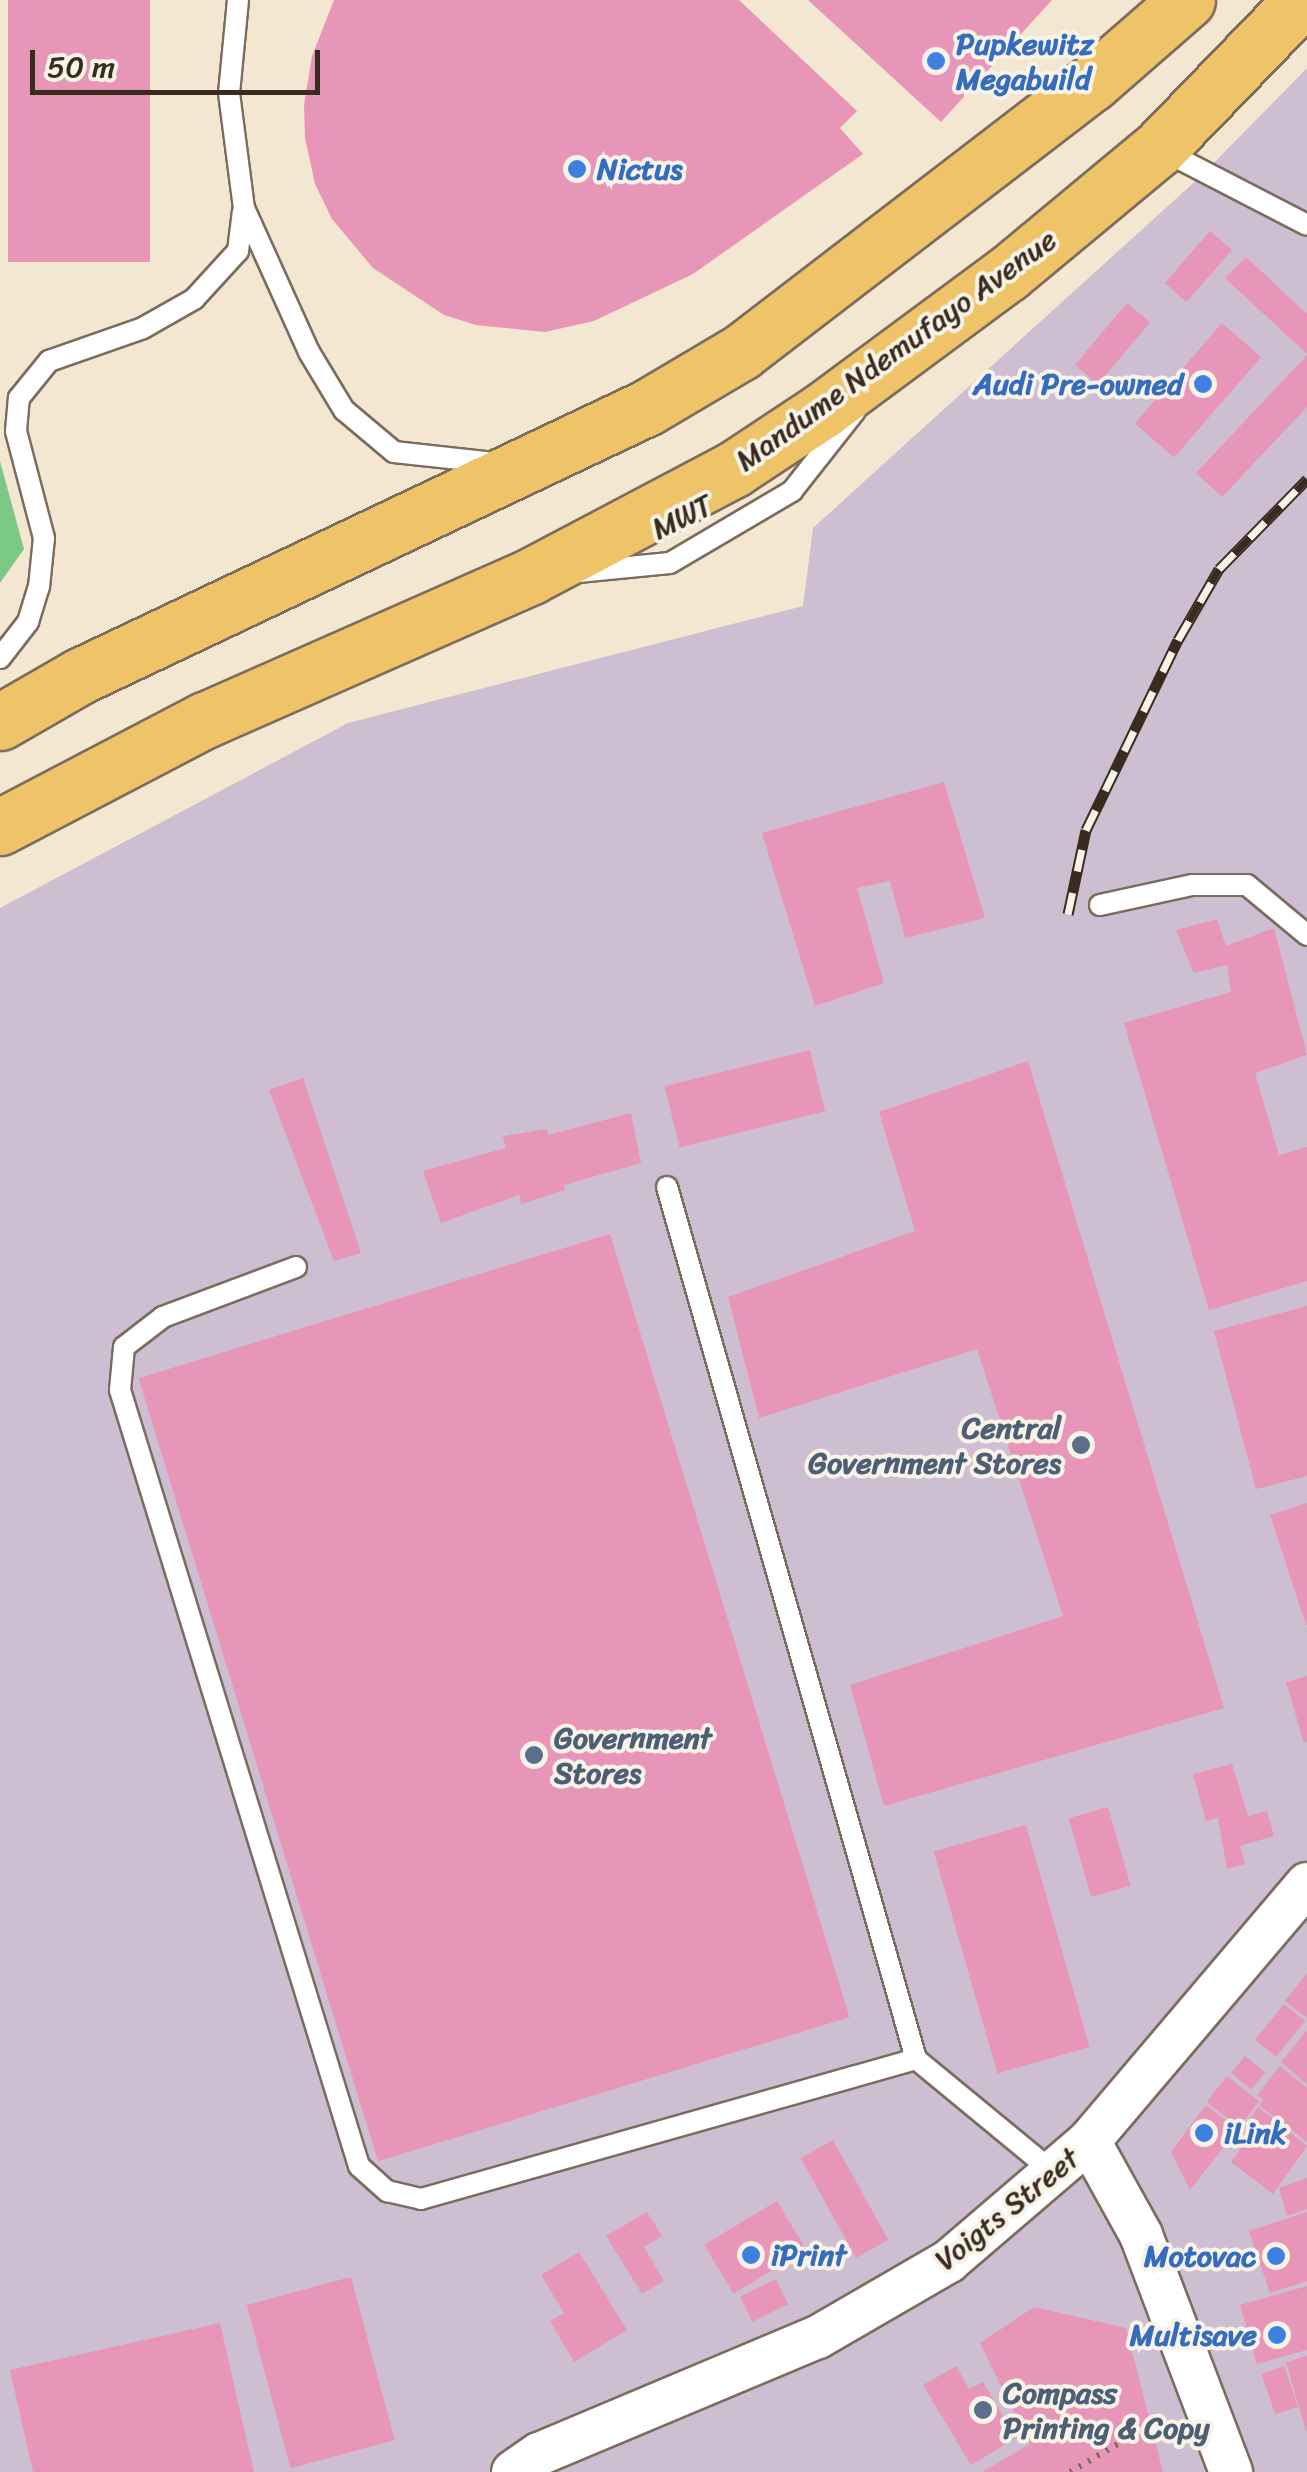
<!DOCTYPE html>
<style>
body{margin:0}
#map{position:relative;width:1307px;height:2472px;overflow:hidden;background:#f4e7d2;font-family:Sriracha,sans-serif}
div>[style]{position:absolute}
.industrial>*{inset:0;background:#cebed1}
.green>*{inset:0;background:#7cc987}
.building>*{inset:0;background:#e796b8;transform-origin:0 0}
.path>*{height:6px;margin-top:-3px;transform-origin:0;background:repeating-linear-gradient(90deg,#7c6c5d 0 2.5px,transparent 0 10.5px)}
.roads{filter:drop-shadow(2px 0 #7c6c5d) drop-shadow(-2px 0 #7c6c5d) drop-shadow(0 2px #7c6c5d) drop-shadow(0 -2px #7c6c5d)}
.service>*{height:20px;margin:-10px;padding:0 10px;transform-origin:10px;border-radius:10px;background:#fff}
.minor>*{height:42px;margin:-21px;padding:0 21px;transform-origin:21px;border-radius:21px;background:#fff}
.primary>*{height:55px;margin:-27.5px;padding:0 27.5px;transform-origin:27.5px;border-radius:27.5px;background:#efc469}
.rail>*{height:11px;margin-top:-5.5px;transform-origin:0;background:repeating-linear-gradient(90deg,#f7f3e8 0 22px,#3b2a1e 0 44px);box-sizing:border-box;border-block:2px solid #3b2a1e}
.dots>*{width:28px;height:28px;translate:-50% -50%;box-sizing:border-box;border:5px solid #f7f3e8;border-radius:50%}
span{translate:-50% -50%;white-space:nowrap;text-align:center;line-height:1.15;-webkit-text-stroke:8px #f7f3e8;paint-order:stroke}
.shop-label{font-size:30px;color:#366cbe;font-weight:700}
.left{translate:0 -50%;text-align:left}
.right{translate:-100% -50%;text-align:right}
.street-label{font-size:30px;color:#3b2a1e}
.service-label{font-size:30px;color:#4e5e75;font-weight:700}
.scale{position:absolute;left:30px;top:50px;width:290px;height:45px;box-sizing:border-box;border:5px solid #3b2a1e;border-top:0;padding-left:12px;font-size:30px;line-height:35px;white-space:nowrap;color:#3b2a1e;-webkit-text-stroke:8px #f7f3e8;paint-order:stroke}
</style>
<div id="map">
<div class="industrial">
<div style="clip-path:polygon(1307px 68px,1307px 2472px,0 2472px,0 908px,348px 723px,803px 606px,813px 528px,1201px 176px)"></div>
</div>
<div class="green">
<div style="clip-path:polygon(0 461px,24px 549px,0 583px)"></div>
</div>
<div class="building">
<div style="left:8px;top:0;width:142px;height:262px"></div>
<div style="clip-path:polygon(334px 0,739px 0,857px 111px,840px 128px,863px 154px,693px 274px,594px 321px,545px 332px,476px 325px,444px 315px,373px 268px,332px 219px,315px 184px,305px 138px,304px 105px,312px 56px)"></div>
<div style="clip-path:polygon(808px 0,1052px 0,941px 122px)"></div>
<div style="left:1210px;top:231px;width:29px;height:69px;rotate:41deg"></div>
<div style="clip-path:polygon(1246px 257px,1307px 314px,1307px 354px,1225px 278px)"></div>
<div style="left:1127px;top:303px;width:30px;height:81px;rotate:40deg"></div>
<div style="left:1222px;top:323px;width:52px;height:133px;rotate:41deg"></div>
<div style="clip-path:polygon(1307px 355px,1307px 407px,1222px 497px,1196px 473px)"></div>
<div style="clip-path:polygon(944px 782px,985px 918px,905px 938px,890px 881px,857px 888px,884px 983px,815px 1006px,762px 833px)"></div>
<div style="clip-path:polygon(1217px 919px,1226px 946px,1274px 928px,1307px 1055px,1255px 1073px,1279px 1155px,1307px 1147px,1307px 1281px,1209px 1310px,1124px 1023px,1231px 992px,1227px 965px,1194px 973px,1176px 930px)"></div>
<div style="left:810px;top:1050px;width:63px;height:150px;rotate:76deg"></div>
<div style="clip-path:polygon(1028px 1061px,1224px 1708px,884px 1806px,850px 1685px,1063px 1616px,977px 1349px,759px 1418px,728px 1297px,915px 1231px,879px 1112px)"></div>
<div style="clip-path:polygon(303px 1078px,361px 1253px,334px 1261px,269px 1090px)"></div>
<div style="clip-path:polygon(631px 1113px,641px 1163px,564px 1185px,565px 1190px,521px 1204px,519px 1195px,441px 1223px,423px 1171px,506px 1148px,503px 1136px,547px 1129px,548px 1135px)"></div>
<div style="left:610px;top:1234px;width:819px;height:493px;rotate:73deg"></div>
<div style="clip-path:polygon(1307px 1306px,1307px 1476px,1256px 1489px,1214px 1331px)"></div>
<div style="clip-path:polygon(1307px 1503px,1307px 1625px,1306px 1625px,1270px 1515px)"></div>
<div style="clip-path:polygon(1307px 1676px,1307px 1742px,1304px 1743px,1286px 1682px)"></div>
<div style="clip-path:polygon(1232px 1764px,1248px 1816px,1267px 1811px,1274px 1836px,1240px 1846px,1245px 1864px,1227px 1869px,1218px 1818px,1206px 1821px,1193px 1774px)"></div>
<div style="left:1108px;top:1807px;width:82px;height:41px;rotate:74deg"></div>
<div style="left:1026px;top:1825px;width:231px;height:96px;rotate:74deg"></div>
<div style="clip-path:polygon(1307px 1973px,1307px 2018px,1285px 2001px)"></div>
<div style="left:1284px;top:2004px;width:27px;height:46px;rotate:39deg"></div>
<div style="clip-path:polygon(1307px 2030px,1307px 2084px,1281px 2062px)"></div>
<div style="left:1245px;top:2056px;width:26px;height:22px;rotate:39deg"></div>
<div style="clip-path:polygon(1280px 2066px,1307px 2088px,1307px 2142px,1259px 2105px,1263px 2100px,1257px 2095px)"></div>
<div style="left:1227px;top:2076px;width:41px;height:33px;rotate:38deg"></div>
<div style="clip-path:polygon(1206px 2105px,1238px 2129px,1190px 2190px,1171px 2152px)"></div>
<div style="clip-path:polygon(1258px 2107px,1307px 2146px,1273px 2194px,1231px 2162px,1240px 2150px,1232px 2144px)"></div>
<div style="left:833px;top:2140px;width:114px;height:37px;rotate:61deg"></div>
<div style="clip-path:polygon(1307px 2178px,1307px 2209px,1287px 2216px,1279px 2188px)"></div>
<div style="left:777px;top:2201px;width:57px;height:85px;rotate:59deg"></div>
<div style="clip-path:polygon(647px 2212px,662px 2236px,644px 2247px,664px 2281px,642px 2294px,606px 2236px)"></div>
<div style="clip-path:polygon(1307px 2212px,1307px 2281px,1270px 2293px,1249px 2231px)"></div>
<div style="clip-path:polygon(579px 2252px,627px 2330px,574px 2362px,550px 2321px,564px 2313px,541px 2275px)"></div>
<div style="left:351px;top:2277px;width:169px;height:108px;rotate:75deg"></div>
<div style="left:776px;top:2279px;width:28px;height:40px;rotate:64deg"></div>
<div style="clip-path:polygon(1307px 2286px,1307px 2350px,1257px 2364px,1240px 2305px)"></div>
<div style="clip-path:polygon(1034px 2307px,1126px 2328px,1163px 2472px,982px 2472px,1030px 2444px,980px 2343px)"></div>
<div style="clip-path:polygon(220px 2323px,254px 2472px,33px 2472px,10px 2370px)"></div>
<div style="clip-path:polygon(1307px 2356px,1307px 2430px,1306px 2431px,1286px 2362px)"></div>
<div style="clip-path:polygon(956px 2366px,969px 2389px,983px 2382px,1016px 2438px,971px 2465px,923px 2385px)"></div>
<div style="left:1284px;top:2366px;width:43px;height:24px;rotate:71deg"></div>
</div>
<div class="path">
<div style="left:1070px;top:2472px;width:99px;rotate:-30.5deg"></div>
</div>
<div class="roads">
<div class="service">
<div style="left:238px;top:0;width:93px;rotate:95.5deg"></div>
<div style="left:229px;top:93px;width:116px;rotate:82.6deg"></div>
<div style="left:244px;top:208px;width:158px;rotate:65.7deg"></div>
<div style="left:309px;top:352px;width:68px;rotate:58.9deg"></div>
<div style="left:344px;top:410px;width:65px;rotate:40deg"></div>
<div style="left:394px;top:452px;width:103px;rotate:6.2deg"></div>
<div style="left:1162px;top:150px;width:163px;rotate:27.3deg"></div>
<div style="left:578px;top:572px;width:92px;rotate:-5.6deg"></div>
<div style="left:670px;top:563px;width:142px;rotate:-30.5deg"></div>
<div style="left:792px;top:491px;width:102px;rotate:-51.8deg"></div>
<div style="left:0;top:658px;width:46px;rotate:-52.1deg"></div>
<div style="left:28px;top:622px;width:37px;rotate:-73deg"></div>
<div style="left:39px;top:587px;width:49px;rotate:-84.2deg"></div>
<div style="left:44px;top:538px;width:111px;rotate:-104.7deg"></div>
<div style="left:16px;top:431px;width:33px;rotate:-85deg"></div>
<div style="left:19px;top:398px;width:48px;rotate:-51deg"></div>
<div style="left:49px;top:361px;width:100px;rotate:-19.3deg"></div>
<div style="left:143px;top:328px;width:59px;rotate:-29.6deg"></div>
<div style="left:194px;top:299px;width:65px;rotate:-47.5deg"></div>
<div style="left:238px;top:251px;width:40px;rotate:-82.9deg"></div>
<div style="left:1100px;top:905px;width:94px;rotate:-12.3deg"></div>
<div style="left:1192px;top:885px;width:55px"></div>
<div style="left:1247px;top:885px;width:78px;rotate:39.8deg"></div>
<div style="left:667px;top:1187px;width:907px;rotate:74.06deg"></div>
<div style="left:916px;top:2059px;width:178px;rotate:39.5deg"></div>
<div style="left:296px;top:1267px;width:142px;rotate:159.4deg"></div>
<div style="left:163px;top:1317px;width:49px;rotate:142.4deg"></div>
<div style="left:124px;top:1347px;width:43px;rotate:95.3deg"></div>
<div style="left:120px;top:1390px;width:812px;rotate:72.88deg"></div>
<div style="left:359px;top:2166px;width:38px;rotate:42deg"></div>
<div style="left:387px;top:2191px;width:35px;rotate:13deg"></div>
<div style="left:421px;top:2199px;width:514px;rotate:-15.79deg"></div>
</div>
<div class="minor">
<div style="left:1089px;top:2141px;width:107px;rotate:61deg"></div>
<div style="left:1141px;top:2235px;width:254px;rotate:69.2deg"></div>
<div style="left:513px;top:2472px;width:32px;rotate:-35deg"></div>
<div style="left:539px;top:2454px;width:303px;rotate:-22.8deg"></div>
<div style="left:818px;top:2337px;width:151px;rotate:-30.1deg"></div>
<div style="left:949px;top:2261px;width:184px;rotate:-40.6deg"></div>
<div style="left:1089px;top:2141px;width:337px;rotate:-49.7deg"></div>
</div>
<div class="primary">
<div style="left:0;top:722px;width:92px;rotate:-29.9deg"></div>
<div style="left:80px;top:676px;width:628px;rotate:-25.34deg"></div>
<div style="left:648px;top:407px;width:108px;rotate:-30.6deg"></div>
<div style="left:741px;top:352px;width:442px;rotate:-37.5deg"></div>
<div style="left:1092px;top:83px;width:126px;rotate:-41.1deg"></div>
<div style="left:0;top:827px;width:231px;rotate:-27.6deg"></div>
<div style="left:205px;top:720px;width:356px;rotate:-23.8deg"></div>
<div style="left:531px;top:576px;width:229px;rotate:-27.8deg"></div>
<div style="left:734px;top:469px;width:107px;rotate:-33.5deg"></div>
<div style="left:823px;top:410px;width:229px;rotate:-36.5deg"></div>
<div style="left:1007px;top:274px;width:197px;rotate:-39.7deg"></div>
<div style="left:1159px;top:148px;width:206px;rotate:-46deg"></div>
</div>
</div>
<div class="rail">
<div style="left:1068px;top:914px;width:86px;rotate:-77.9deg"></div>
<div style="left:1086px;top:830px;width:211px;rotate:-64.2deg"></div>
<div style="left:1178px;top:640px;width:82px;rotate:-60deg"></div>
<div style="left:1219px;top:569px;width:126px;rotate:-45.6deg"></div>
</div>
<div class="dots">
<div style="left:936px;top:61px;background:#3f7fe0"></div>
<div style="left:577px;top:169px;background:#3f7fe0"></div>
<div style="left:1203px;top:384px;background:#3f7fe0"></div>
<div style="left:1081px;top:1445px;background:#5c6f8a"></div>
<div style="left:534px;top:1755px;background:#5c6f8a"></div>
<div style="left:1204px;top:2133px;background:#3f7fe0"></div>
<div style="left:751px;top:2255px;background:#3f7fe0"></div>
<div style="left:1276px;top:2256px;background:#3f7fe0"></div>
<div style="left:1277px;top:2335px;background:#3f7fe0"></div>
<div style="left:983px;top:2410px;background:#5c6f8a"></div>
</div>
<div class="shop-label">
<span class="left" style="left:956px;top:61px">Pupkewitz<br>Megabuild</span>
<span class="left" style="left:597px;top:169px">Nictus</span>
<span class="right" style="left:1183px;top:384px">Audi Pre-owned</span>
<span class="left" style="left:1224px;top:2133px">iLink</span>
<span class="left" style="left:771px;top:2255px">iPrint</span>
<span class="right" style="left:1256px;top:2256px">Motovac</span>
<span class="right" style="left:1257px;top:2335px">Multisave</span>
</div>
<div class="street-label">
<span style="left:896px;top:350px;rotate:-36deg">Mandume Ndemufayo Avenue</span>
<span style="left:682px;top:517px;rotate:-26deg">MWT</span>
<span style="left:1007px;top:2209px;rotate:-39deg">Voigts Street</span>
</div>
<div class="service-label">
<span class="right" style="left:1061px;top:1445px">Central<br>Government Stores</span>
<span class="left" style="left:554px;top:1755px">Government<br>Stores</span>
<span class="left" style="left:1003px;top:2410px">Compass<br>Printing &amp; Copy</span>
</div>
<div class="scale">50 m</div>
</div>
